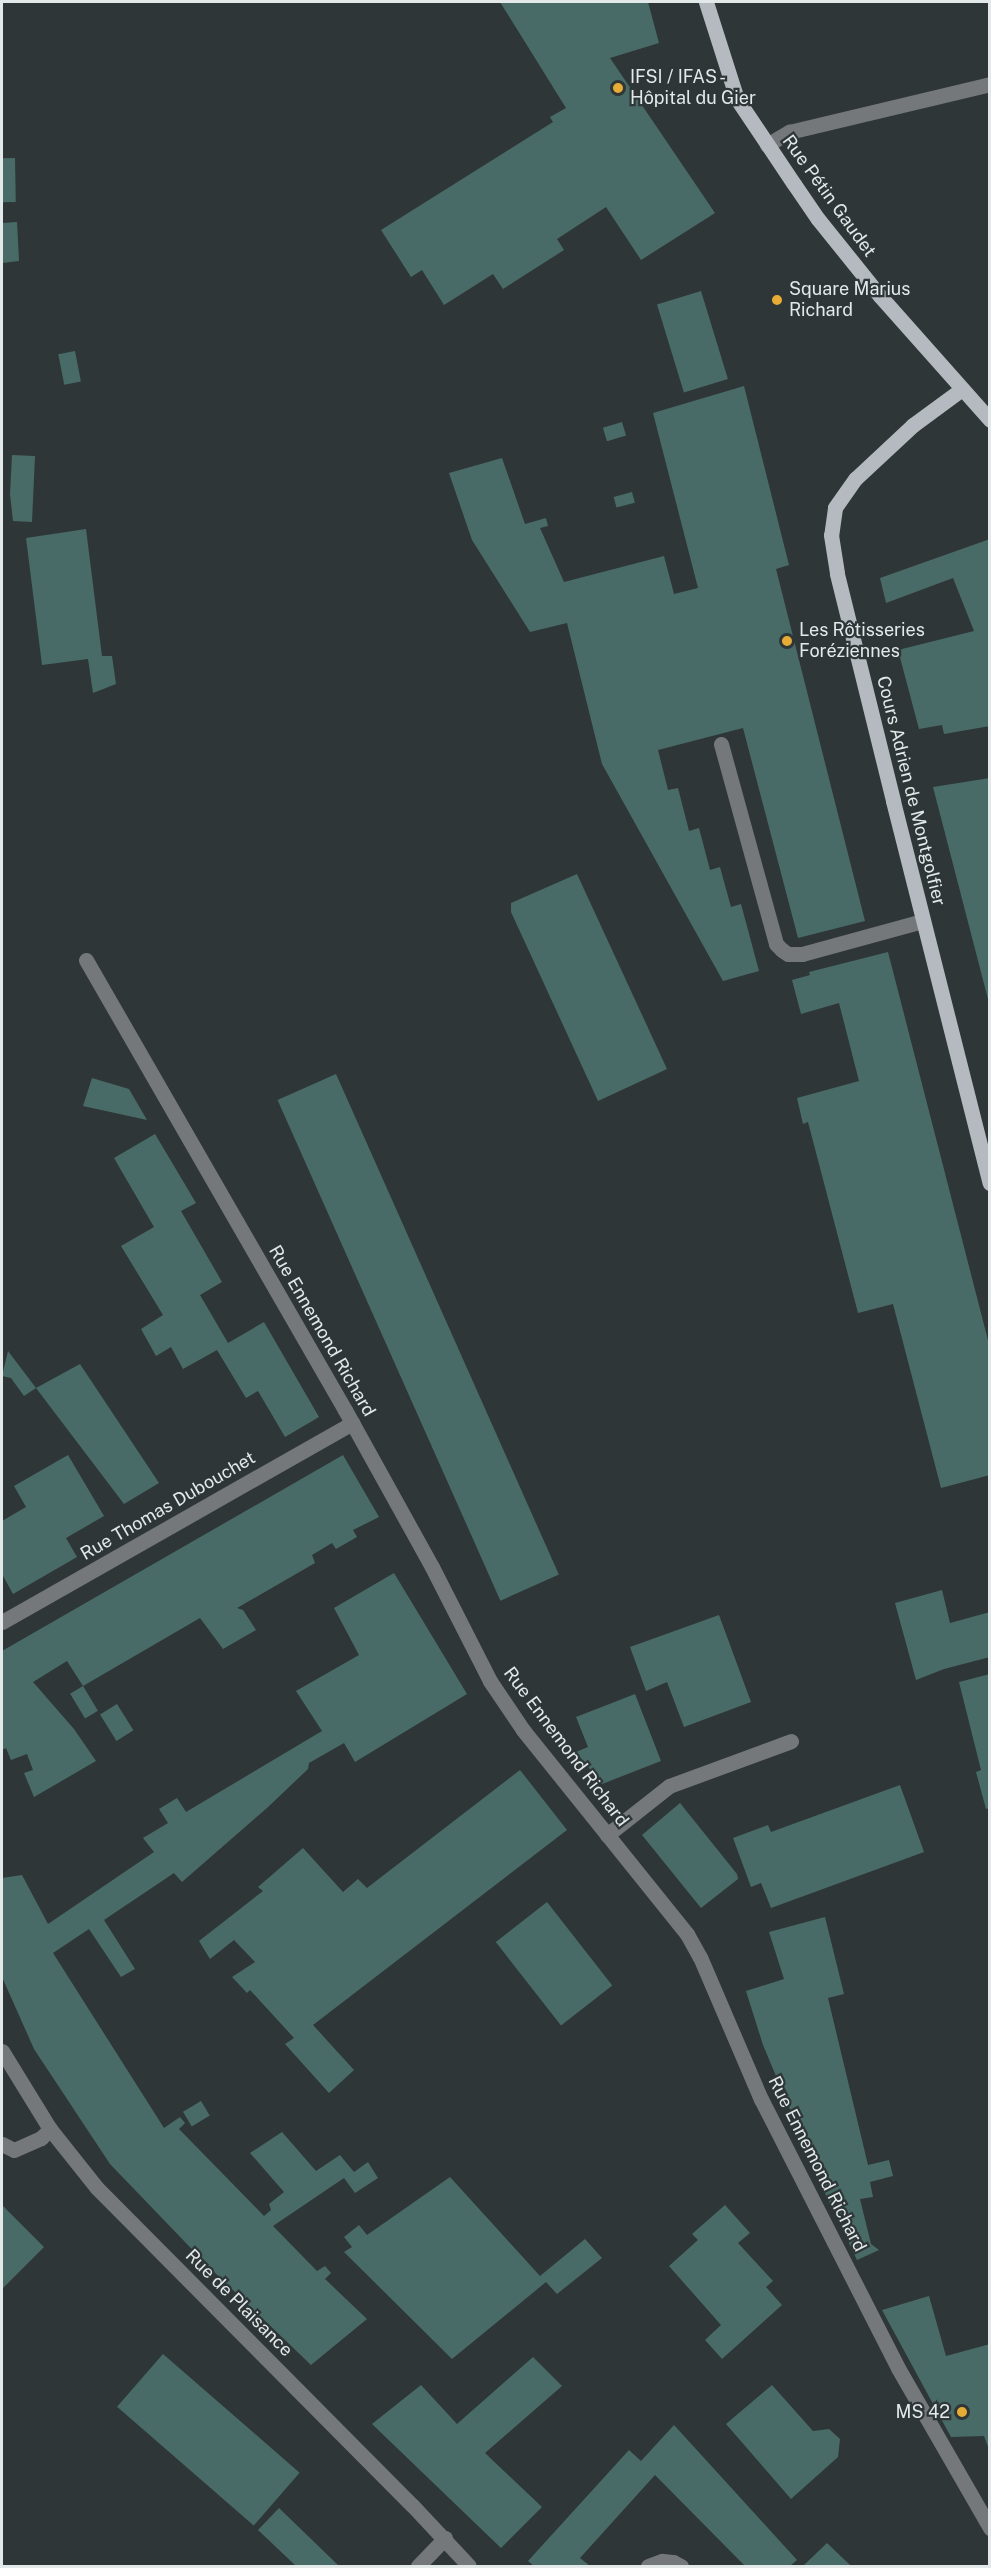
<!DOCTYPE html>
<meta charset="utf-8">
<style>
body{margin:0}
#map{position:relative;width:991px;height:2568px;overflow:hidden;background:#2e3638;font-family:"Public Sans",sans-serif}
div>[style]{position:absolute}
.building>*{inset:0;background:#496b67;transform-origin:0 0}
.minor>*{height:15px;margin:-7.5px;padding:0 7.5px;transform-origin:7.5px;border-radius:7.5px;background:#75787a}
.major>*{height:15px;margin:-7.5px;padding:0 7.5px;transform-origin:7.5px;border-radius:7.5px;background:#b4babf}
.dots>*{width:16px;height:16px;translate:-50% -50%;box-sizing:border-box;border:3px solid #2e3638;border-radius:50%}
span{translate:-50% -50%;white-space:nowrap;text-align:center;line-height:1.15;-webkit-text-stroke:4.5px #2e3638;paint-order:stroke}
.poi-label{font-size:18px;color:#e3e8e9}
.left{translate:0 -50%;text-align:left}
.right{translate:-100% -50%;text-align:right}
.street-label{font-size:18px;color:#e3e8e9}
.frame{position:absolute;inset:0;border:3px solid #e3e8e9;pointer-events:none}
</style>
<div id="map">
<div class="building">
<div style="clip-path:polygon(500px 2px,648px 2px,659px 43px,610px 58px,715px 213px,641px 260px,606px 207px,557px 239px,564px 250px,503px 289px,493px 274px,444px 305px,422px 270px,411px 277px,381px 230px,553px 122px,550px 117px,566px 108px)"></div>
<div style="left:15px;top:158px;width:44px;height:13px;rotate:89deg"></div>
<div style="clip-path:polygon(17px 222px,19px 261px,2px 263px,2px 223px)"></div>
<div style="left:701px;top:291px;width:92px;height:46px;rotate:73deg"></div>
<div style="left:75px;top:351px;width:31px;height:17px;rotate:79deg"></div>
<div style="clip-path:polygon(744px 386px,789px 565px,776px 569px,865px 921px,798px 938px,743px 728px,658px 750px,668px 790px,678px 788px,689px 831px,699px 828px,710px 870px,720px 867px,731px 907px,741px 904px,759px 971px,723px 981px,602px 764px,567px 623px,530px 632px,472px 540px,449px 473px,502px 458px,525px 524px,546px 518px,548px 526px,540px 528px,564px 582px,664px 556px,674px 594px,698px 588px,653px 413px)"></div>
<div style="left:622px;top:422px;width:14px;height:20px;rotate:73deg"></div>
<div style="clip-path:polygon(12px 455px,35px 456px,32px 522px,13px 521px,10px 494px)"></div>
<div style="left:632px;top:492px;width:11px;height:19px;rotate:75deg"></div>
<div style="clip-path:polygon(86px 529px,102px 656px,112px 656px,116px 684px,93px 693px,88px 659px,42px 665px,26px 538px)"></div>
<div style="clip-path:polygon(990px 539px,990px 726px,944px 734px,942px 725px,919px 729px,898px 650px,974px 631px,953px 578px,886px 603px,880px 578px)"></div>
<div style="clip-path:polygon(990px 778px,990px 1003px,989px 1003px,933px 787px)"></div>
<div style="clip-path:polygon(577px 874px,667px 1069px,598px 1101px,511px 912px,511px 903px)"></div>
<div style="clip-path:polygon(888px 952px,990px 1348px,990px 1475px,941px 1488px,893px 1304px,858px 1313px,808px 1122px,803px 1124px,797px 1098px,859px 1081px,839px 1003px,801px 1014px,792px 980px,810px 975px,809px 972px)"></div>
<div style="left:336px;top:1074px;width:548px;height:64px;rotate:66deg"></div>
<div style="clip-path:polygon(92px 1078px,129px 1089px,147px 1120px,83px 1106px)"></div>
<div style="clip-path:polygon(155px 1134px,196px 1203px,181px 1211px,222px 1282px,200px 1295px,228px 1343px,264px 1322px,319px 1417px,285px 1437px,258px 1391px,246px 1398px,217px 1350px,183px 1369px,171px 1347px,156px 1356px,141px 1329px,163px 1315px,121px 1246px,154px 1227px,114px 1158px)"></div>
<div style="clip-path:polygon(8px 1351px,36px 1388px,80px 1364px,159px 1483px,124px 1504px,36px 1388px,24px 1396px,11px 1378px,2px 1376px)"></div>
<div style="clip-path:polygon(68px 1455px,104px 1516px,66px 1538px,77px 1557px,13px 1594px,2px 1574px,2px 1521px,26px 1507px,14px 1486px)"></div>
<div style="clip-path:polygon(343px 1455px,379px 1517px,353px 1530px,357px 1537px,336px 1549px,332px 1543px,312px 1555px,315px 1563px,237px 1608px,243px 1610px,256px 1630px,223px 1649px,200px 1618px,83px 1686px,67px 1661px,33px 1682px,74px 1729px,96px 1761px,34px 1797px,24px 1773px,33px 1770px,27px 1754px,11px 1760px,6px 1748px,2px 1750px,2px 1651px)"></div>
<div style="clip-path:polygon(394px 1573px,467px 1694px,355px 1762px,344px 1743px,309px 1763px,308px 1769px,267px 1808px,182px 1882px,174px 1873px,104px 1920px,135px 1969px,121px 1977px,89px 1929px,53px 1953px,164px 2128px,180px 2117px,185px 2123px,179px 2129px,264px 2216px,271px 2210px,269px 2204px,284px 2192px,250px 2153px,282px 2132px,316px 2171px,340px 2155px,354px 2172px,368px 2162px,378px 2178px,355px 2193px,344px 2178px,273px 2226px,317px 2271px,325px 2266px,331px 2273px,325px 2279px,367px 2319px,311px 2365px,210px 2268px,110px 2164px,34px 2049px,2px 1977px,2px 1878px,22px 1875px,48px 1924px,154px 1852px,143px 1838px,168px 1823px,159px 1809px,177px 1798px,186px 1812px,322px 1731px,296px 1691px,359px 1655px,334px 1608px)"></div>
<div style="clip-path:polygon(942px 1590px,950px 1623px,990px 1612px,990px 1657px,944px 1669px,916px 1680px,895px 1603px)"></div>
<div style="clip-path:polygon(719px 1615px,751px 1702px,684px 1727px,667px 1682px,646px 1691px,630px 1647px)"></div>
<div style="clip-path:polygon(990px 1674px,990px 1808px,986px 1809px,976px 1772px,981px 1770px,959px 1682px)"></div>
<div style="left:83px;top:1686px;width:29px;height:15px;rotate:59deg"></div>
<div style="clip-path:polygon(635px 1694px,661px 1761px,602px 1784px,576px 1752px,588px 1747px,576px 1717px)"></div>
<div style="left:117px;top:1704px;width:31px;height:20px;rotate:58deg"></div>
<div style="clip-path:polygon(520px 1770px,567px 1830px,313px 2025px,354px 2070px,329px 2093px,285px 2044px,294px 2038px,250px 1990px,247px 1993px,232px 1977px,255px 1962px,234px 1940px,210px 1959px,199px 1941px,263px 1891px,258px 1887px,303px 1848px,343px 1892px,358px 1879px,367px 1888px)"></div>
<div style="clip-path:polygon(900px 1785px,924px 1852px,771px 1908px,761px 1883px,751px 1887px,733px 1838px,768px 1825px,771px 1832px)"></div>
<div style="clip-path:polygon(680px 1803px,737px 1874px,738px 1879px,701px 1908px,642px 1835px)"></div>
<div style="left:547px;top:1902px;width:106px;height:65px;rotate:52deg"></div>
<div style="clip-path:polygon(825px 1917px,844px 1994px,828px 1998px,868px 2165px,889px 2160px,893px 2176px,870px 2182px,873px 2197px,860px 2199px,871px 2244px,879px 2250px,857px 2260px,825px 2193px,763px 2045px,746px 1991px,784px 1979px,769px 1932px)"></div>
<div style="left:201px;top:2101px;width:17px;height:21px;rotate:59deg"></div>
<div style="clip-path:polygon(450px 2177px,540px 2276px,585px 2239px,602px 2258px,557px 2294px,546px 2282px,452px 2359px,344px 2252px,352px 2247px,344px 2237px,359px 2225px,367px 2235px)"></div>
<div style="clip-path:polygon(2px 2205px,44px 2247px,2px 2289px)"></div>
<div style="clip-path:polygon(725px 2205px,750px 2233px,738px 2243px,773px 2281px,766px 2287px,782px 2305px,722px 2359px,705px 2340px,721px 2325px,669px 2266px,698px 2240px,692px 2234px)"></div>
<div style="clip-path:polygon(929px 2296px,946px 2356px,990px 2344px,990px 2452px,984px 2436px,951px 2437px,882px 2310px)"></div>
<div style="left:163px;top:2354px;width:181px;height:70px;rotate:41deg"></div>
<div style="clip-path:polygon(533px 2357px,562px 2386px,485px 2453px,542px 2507px,501px 2548px,372px 2424px,421px 2385px,457px 2424px)"></div>
<div style="clip-path:polygon(772px 2385px,813px 2431px,829px 2429px,840px 2439px,838px 2457px,791px 2499px,726px 2424px)"></div>
<div style="clip-path:polygon(674px 2425px,797px 2560px,790px 2566px,745px 2566px,655px 2475px,580px 2558px,590px 2566px,534px 2566px,528px 2561px,629px 2450px,641px 2461px)"></div>
<div style="clip-path:polygon(279px 2508px,339px 2566px,296px 2566px,258px 2530px)"></div>
<div style="clip-path:polygon(827px 2543px,850px 2565px,803px 2566px)"></div>
</div>
<div class="minor">
<div style="left:767px;top:145px;width:26px;rotate:-31deg"></div>
<div style="left:789px;top:132px;width:207px;rotate:-13.4deg"></div>
<div style="left:721px;top:744px;width:207px;rotate:74.6deg"></div>
<div style="left:776px;top:944px;width:8px;rotate:45deg"></div>
<div style="left:782px;top:950px;width:7px;rotate:34deg"></div>
<div style="left:788px;top:954px;width:14px"></div>
<div style="left:802px;top:954px;width:125px;rotate:-15.3deg"></div>
<div style="left:86px;top:960px;width:519px;rotate:60.08deg"></div>
<div style="left:345px;top:1410px;width:179px;rotate:61deg"></div>
<div style="left:432px;top:1567px;width:128px;rotate:63deg"></div>
<div style="left:490px;top:1681px;width:59px;rotate:56deg"></div>
<div style="left:523px;top:1730px;width:262px;rotate:51.2deg"></div>
<div style="left:687px;top:1934px;width:26px;rotate:61deg"></div>
<div style="left:700px;top:1957px;width:155px;rotate:66.8deg"></div>
<div style="left:761px;top:2099px;width:302px;rotate:63deg"></div>
<div style="left:898px;top:2368px;width:185px;rotate:60.1deg"></div>
<div style="left:2px;top:1622px;width:403px;rotate:-29.6deg"></div>
<div style="left:607px;top:1835px;width:79px;rotate:-38.3deg"></div>
<div style="left:669px;top:1786px;width:130px;rotate:-20.2deg"></div>
<div style="left:2px;top:2051px;width:92px;rotate:58.4deg"></div>
<div style="left:50px;top:2129px;width:75px;rotate:51.5deg"></div>
<div style="left:97px;top:2188px;width:447px;rotate:45.2deg"></div>
<div style="left:412px;top:2505px;width:83px;rotate:46.9deg"></div>
<div style="left:2px;top:2144px;width:13px;rotate:27deg"></div>
<div style="left:14px;top:2150px;width:30px;rotate:-24deg"></div>
<div style="left:41px;top:2138px;width:13px;rotate:-45deg"></div>
<div style="left:418px;top:2566px;width:39px;rotate:-46deg"></div>
<div style="left:648px;top:2566px;width:15px;rotate:-20deg"></div>
<div style="left:662px;top:2561px;width:11px;rotate:5deg"></div>
<div style="left:673px;top:2562px;width:9px;rotate:27deg"></div>
</div>
<div class="major">
<div style="left:706px;top:2px;width:102px;rotate:72.3deg"></div>
<div style="left:737px;top:99px;width:102px;rotate:56.2deg"></div>
<div style="left:794px;top:184px;width:42px;rotate:55.6deg"></div>
<div style="left:818px;top:219px;width:99px;rotate:51.2deg"></div>
<div style="left:880px;top:296px;width:166px;rotate:48.4deg"></div>
<div style="left:962px;top:389px;width:61px;rotate:143.7deg"></div>
<div style="left:913px;top:425px;width:79px;rotate:137deg"></div>
<div style="left:855px;top:479px;width:35px;rotate:125deg"></div>
<div style="left:835px;top:508px;width:27px;rotate:98deg"></div>
<div style="left:831px;top:535px;width:39px;rotate:81deg"></div>
<div style="left:837px;top:574px;width:234px;rotate:76.1deg"></div>
<div style="left:893px;top:801px;width:394px;rotate:75.8deg"></div>
</div>
<div class="dots">
<div style="left:618px;top:88px;background:#e7ac36"></div>
<div style="left:777px;top:300px;background:#e7ac36"></div>
<div style="left:787px;top:641px;background:#e7ac36"></div>
<div style="left:962px;top:2412px;background:#e7ac36"></div>
</div>
<div class="poi-label">
<span class="left" style="left:630px;top:88px">IFSI / IFAS -<br>Hôpital du Gier</span>
<span class="left" style="left:789px;top:300px">Square Marius<br>Richard</span>
<span class="left" style="left:799px;top:641px">Les Rôtisseries<br>Foréziennes</span>
<span class="right" style="left:950px;top:2412px">MS 42</span>
</div>
<div class="street-label">
<span style="left:829px;top:196px;rotate:54deg">Rue Pétin Gaudet</span>
<span style="left:911px;top:791px;rotate:76deg">Cours Adrien de Montgolfier</span>
<span style="left:322px;top:1331px;rotate:60deg">Rue Ennemond Richard</span>
<span style="left:168px;top:1506px;rotate:-30deg">Rue Thomas Dubouchet</span>
<span style="left:566px;top:1747px;rotate:53deg">Rue Ennemond Richard</span>
<span style="left:817px;top:2164px;rotate:63deg">Rue Ennemond Richard</span>
<span style="left:239px;top:2303px;rotate:45deg">Rue de Plaisance</span>
</div>
<div class="frame"></div>
</div>
